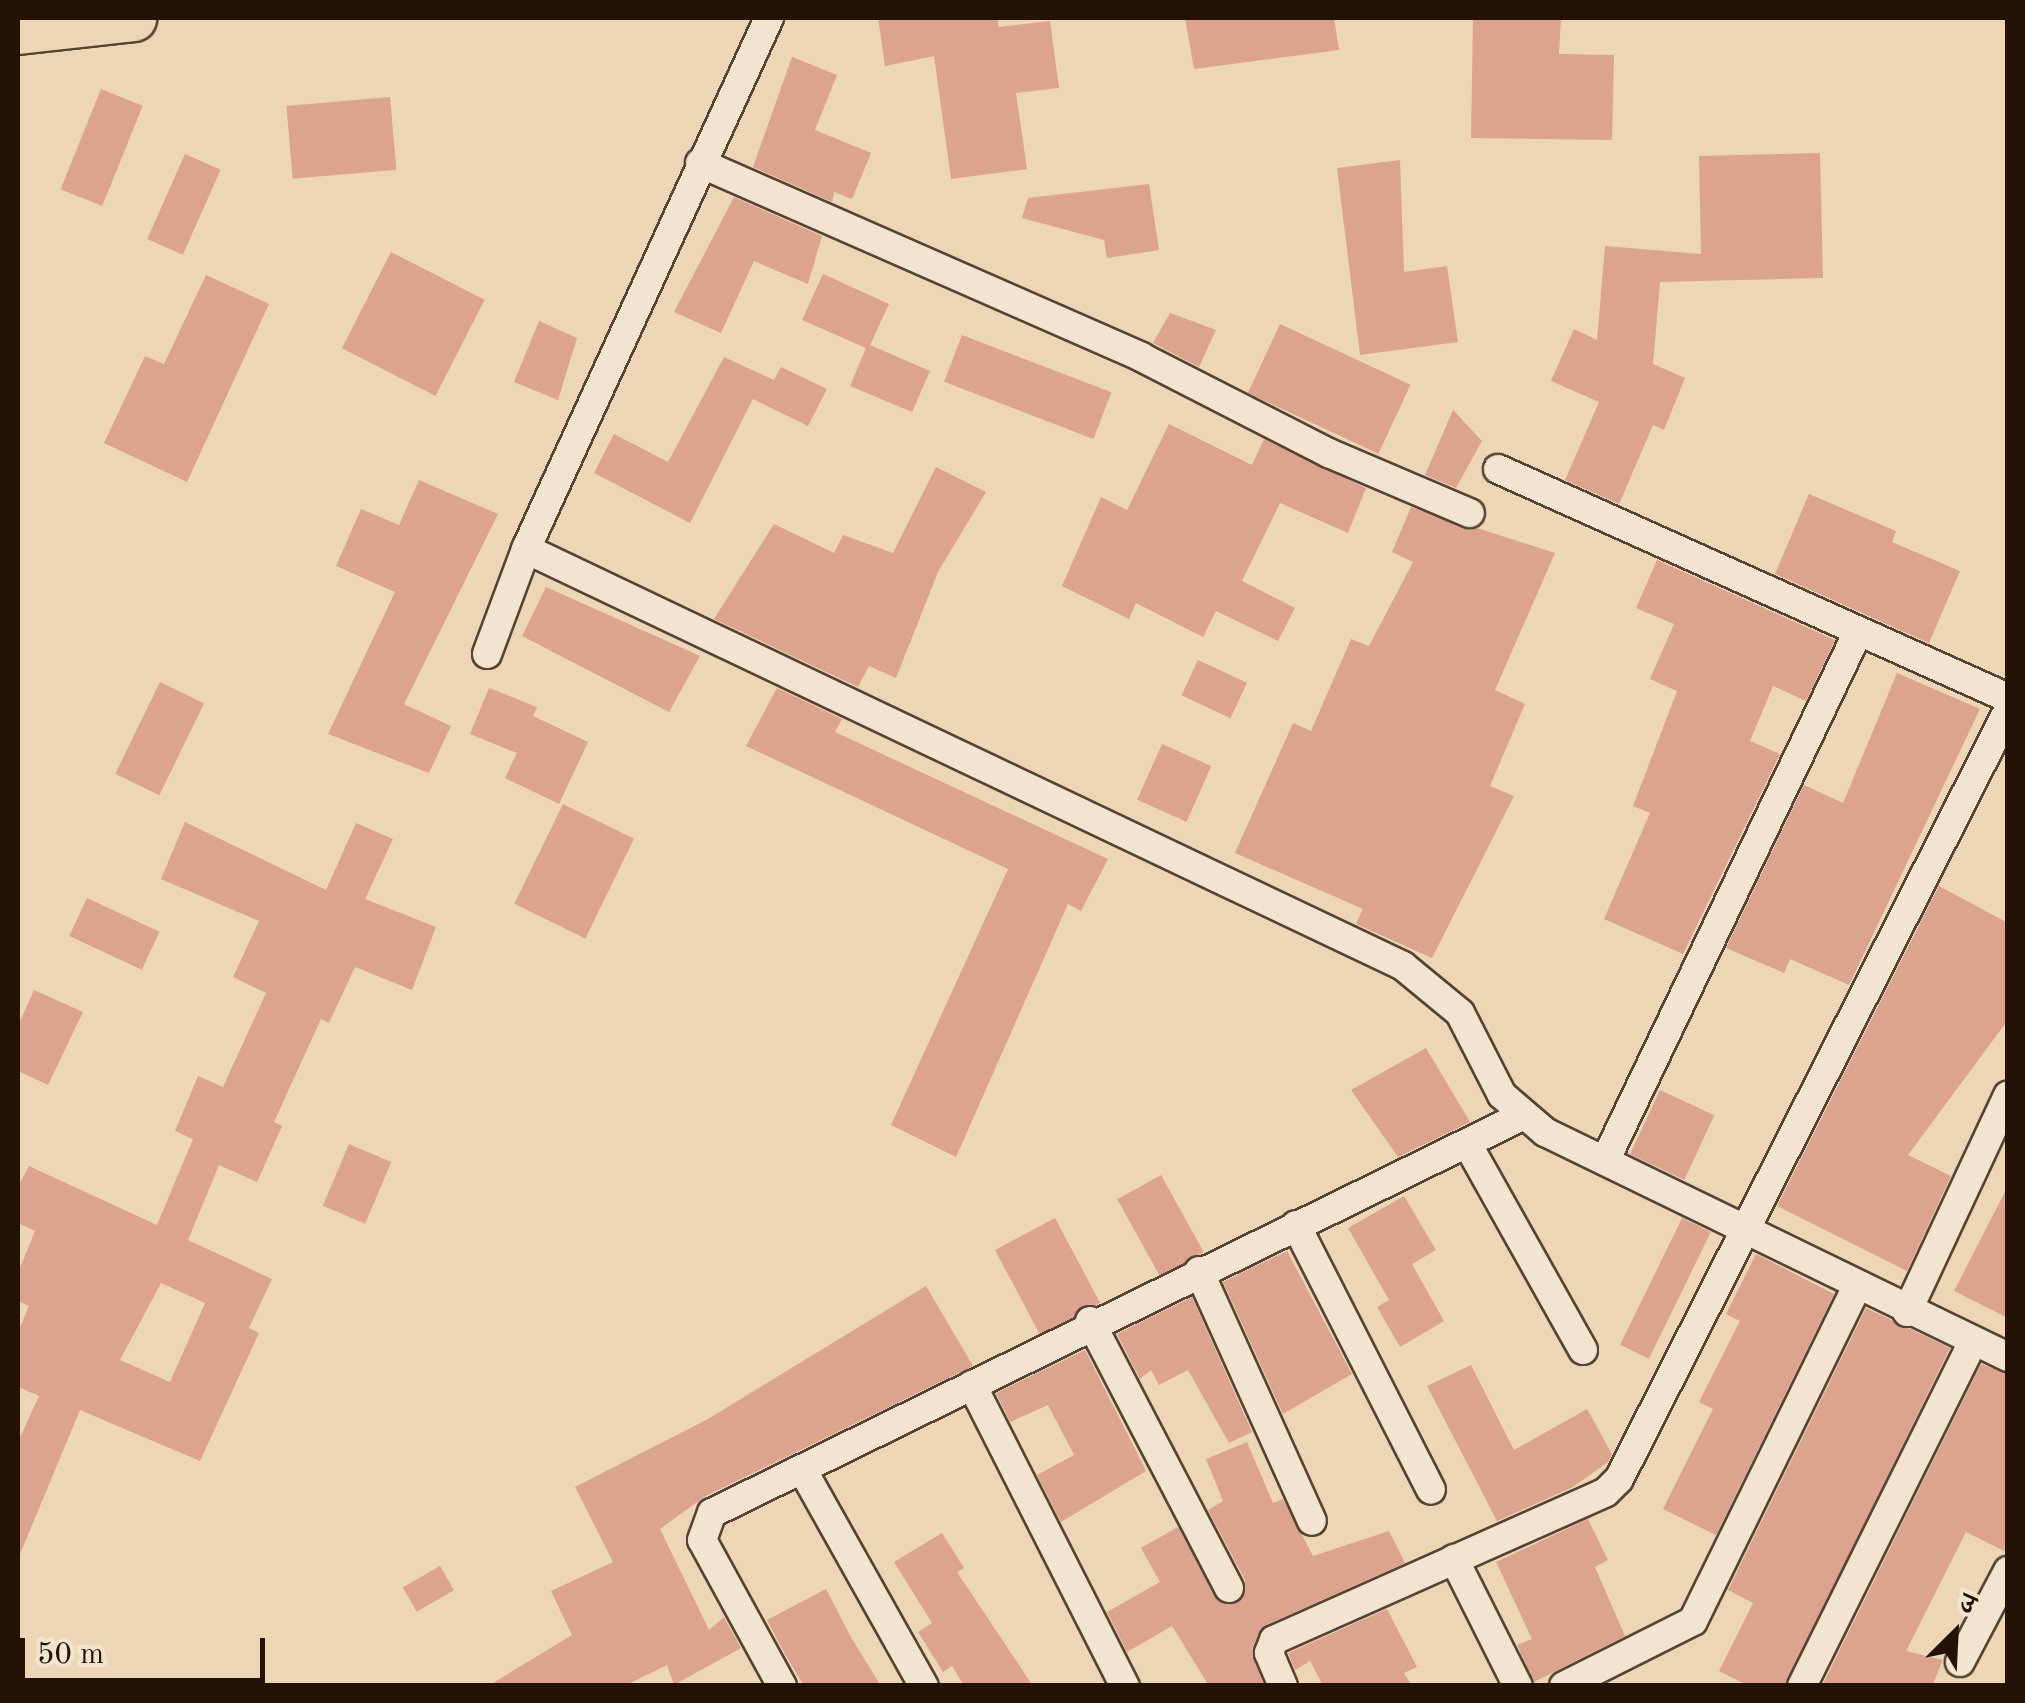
<!DOCTYPE html>
<meta charset="utf-8">
<style>
body{margin:0}
#map{position:relative;width:2025px;height:1703px;overflow:hidden;background:#edd6b6;font-family:"Old Standard TT","Noto Serif Devanagari",serif}
div>[style]{position:absolute}
.building>*{inset:0;background:#dca38e;transform-origin:0 0}
.roads{filter:drop-shadow(2px 0 #564333) drop-shadow(-2px 0 #564333) drop-shadow(0 2px #564333) drop-shadow(0 -2px #564333)}
.minor>*{height:28px;margin:-14px;padding:0 14px;transform-origin:14px;border-radius:14px;background:#f3e4d0}
.trunk>*{height:45px;margin:-22.5px;padding:0 22.5px;transform-origin:22.5px;border-radius:22.5px;background:#edd6b6}
span{translate:-50% -50%;white-space:nowrap;text-align:center;line-height:1.15;-webkit-text-stroke:9px #f3e4d0;paint-order:stroke}
.frame{position:absolute;inset:0;border:20px solid #241207;pointer-events:none}
.north{position:absolute;left:1905px;top:1583px;width:100px;height:100px;-webkit-text-stroke:8px #f3e4d0;paint-order:stroke;rotate:24deg;font-size:28px;font-weight:700;line-height:40px;text-align:center;color:#241207}
.north::after{content:'';display:block;margin:auto;width:35px;height:45px;background:#241207;clip-path:polygon(50% 0,100% 100%,50% 72%,0 100%)}
.scale{position:absolute;left:20px;top:1638px;width:245px;height:45px;box-sizing:border-box;border:5px solid #241207;border-top:0;padding-left:12px;font-size:30px;line-height:35px;white-space:nowrap;color:#241207;-webkit-text-stroke:8px #f3e4d0;paint-order:stroke}
</style>
<div id="map">
<div class="building">
<div style="clip-path:polygon(878px 18px,997px 18px,999px 27px,1050px 21px,1059px 88px,1016px 93px,1027px 169px,951px 179px,934px 56px,885px 66px)"></div>
<div style="clip-path:polygon(1185px 18px,1334px 18px,1339px 50px,1194px 69px)"></div>
<div style="clip-path:polygon(1473px 18px,1561px 18px,1559px 54px,1614px 55px,1612px 140px,1471px 138px)"></div>
<div style="clip-path:polygon(792px 57px,837px 75px,815px 130px,871px 153px,852px 199px,834px 192px,832px 202px,753px 167px)"></div>
<div style="left:101px;top:89px;width:45px;height:108px;rotate:22deg"></div>
<div style="left:390px;top:97px;width:73px;height:104px;rotate:85deg"></div>
<div style="clip-path:polygon(1820px 153px,1823px 278px,1660px 282px,1653px 364px,1685px 378px,1664px 430px,1653px 425px,1619px 504px,1565px 480px,1599px 402px,1551px 381px,1574px 329px,1597px 340px,1605px 246px,1701px 254px,1699px 156px)"></div>
<div style="left:185px;top:154px;width:39px;height:93px;rotate:24deg"></div>
<div style="clip-path:polygon(1400px 160px,1404px 272px,1447px 266px,1458px 342px,1360px 355px,1337px 168px)"></div>
<div style="clip-path:polygon(1149px 184px,1159px 250px,1107px 258px,1104px 240px,1022px 218px,1028px 198px)"></div>
<div style="clip-path:polygon(734px 197px,822px 236px,808px 284px,754px 261px,721px 333px,674px 312px)"></div>
<div style="left:391px;top:252px;width:105px;height:108px;rotate:27deg"></div>
<div style="clip-path:polygon(823px 274px,889px 304px,870px 345px,930px 371px,912px 412px,850px 386px,866px 348px,802px 320px)"></div>
<div style="clip-path:polygon(206px 275px,269px 304px,187px 482px,104px 443px,145px 356px,164px 364px)"></div>
<div style="clip-path:polygon(1170px 313px,1216px 330px,1199px 367px,1153px 343px)"></div>
<div style="clip-path:polygon(539px 321px,577px 338px,558px 400px,514px 382px)"></div>
<div style="left:1280px;top:324px;width:144px;height:76px;rotate:25deg"></div>
<div style="left:962px;top:335px;width:160px;height:50px;rotate:21deg"></div>
<div style="clip-path:polygon(724px 357px,774px 380px,781px 367px,827px 389px,808px 426px,753px 399px,690px 523px,594px 473px,614px 434px,668px 462px)"></div>
<div style="clip-path:polygon(1453px 410px,1482px 441px,1456px 488px,1425px 475px)"></div>
<div style="clip-path:polygon(1169px 424px,1252px 465px,1264px 439px,1366px 488px,1348px 533px,1280px 503px,1242px 581px,1295px 608px,1278px 641px,1216px 611px,1203px 637px,1136px 603px,1129px 619px,1062px 586px,1101px 497px,1127px 510px)"></div>
<div style="clip-path:polygon(936px 467px,986px 492px,938px 572px,896px 678px,869px 666px,858px 687px,714px 619px,774px 524px,834px 553px,843px 535px,893px 553px)"></div>
<div style="clip-path:polygon(419px 480px,498px 514px,404px 704px,451px 726px,429px 773px,328px 734px,395px 592px,336px 566px,361px 509px,399px 525px)"></div>
<div style="clip-path:polygon(1809px 494px,1896px 531px,1892px 542px,1960px 571px,1929px 643px,1775px 574px)"></div>
<div style="clip-path:polygon(1411px 507px,1555px 553px,1495px 690px,1525px 704px,1490px 786px,1514px 796px,1432px 958px,1356px 924px,1363px 909px,1235px 853px,1293px 723px,1311px 731px,1351px 639px,1369px 646px,1413px 562px,1392px 552px)"></div>
<div style="clip-path:polygon(1657px 560px,1835px 640px,1806px 701px,1773px 686px,1750px 741px,1780px 754px,1683px 954px,1604px 919px,1650px 813px,1633px 806px,1677px 691px,1650px 679px,1674px 624px,1636px 608px)"></div>
<div style="clip-path:polygon(546px 587px,700px 656px,669px 712px,522px 636px)"></div>
<div style="left:1198px;top:660px;width:54px;height:39px;rotate:25deg"></div>
<div style="clip-path:polygon(1897px 673px,1980px 709px,1849px 985px,1790px 959px,1784px 973px,1726px 948px,1804px 785px,1843px 803px)"></div>
<div style="left:160px;top:682px;width:49px;height:102px;rotate:26deg"></div>
<div style="clip-path:polygon(489px 688px,537px 707px,533px 716px,588px 742px,559px 804px,505px 778px,517px 753px,470px 734px)"></div>
<div style="clip-path:polygon(777px 688px,842px 719px,835px 732px,1108px 859px,1081px 911px,1068px 904px,956px 1157px,891px 1125px,1008px 869px,746px 746px)"></div>
<div style="left:1162px;top:744px;width:54px;height:61px;rotate:24deg"></div>
<div style="left:563px;top:804px;width:79px;height:111px;rotate:26deg"></div>
<div style="clip-path:polygon(evenodd,185px 822px,326px 890px,356px 823px,393px 839px,365px 899px,436px 927px,412px 990px,355px 967px,329px 1023px,321px 1019px,274px 1122px,282px 1126px,257px 1182px,219px 1165px,188px 1240px,272px 1279px,249px 1328px,259px 1333px,200px 1461px,80px 1410px,18px 1559px,18px 1442px,39px 1396px,18px 1387px,18px 1332px,29px 1306px,18px 1301px,18px 1273px,35px 1231px,18px 1223px,18px 1186px,29px 1166px,157px 1225px,193px 1139px,175px 1131px,198px 1076px,223px 1087px,266px 993px,233px 977px,259px 921px,161px 879px,185px 822px,161px 1283px,205px 1303px,170px 1382px,120px 1360px,161px 1283px)"></div>
<div style="clip-path:polygon(1939px 886px,2008px 923px,2008px 1020px,1908px 1155px,1951px 1176px,1907px 1271px,1777px 1206px)"></div>
<div style="left:87px;top:898px;width:80px;height:42px;rotate:25deg"></div>
<div style="clip-path:polygon(34px 990px,83px 1012px,48px 1085px,18px 1071px,18px 1026px)"></div>
<div style="clip-path:polygon(1426px 1048px,1470px 1122px,1398px 1157px,1351px 1090px)"></div>
<div style="left:1660px;top:1090px;width:60px;height:71px;rotate:25deg"></div>
<div style="left:349px;top:1144px;width:46px;height:67px;rotate:23deg"></div>
<div style="left:1161px;top:1175px;width:88px;height:50px;rotate:61deg"></div>
<div style="clip-path:polygon(2008px 1186px,2008px 1318px,1954px 1291px)"></div>
<div style="clip-path:polygon(1404px 1196px,1436px 1250px,1412px 1264px,1444px 1321px,1400px 1347px,1377px 1307px,1389px 1300px,1348px 1228px)"></div>
<div style="left:1055px;top:1218px;width:96px;height:68px;rotate:62deg"></div>
<div style="left:1682px;top:1218px;width:32px;height:141px;rotate:26deg"></div>
<div style="clip-path:polygon(1287px 1251px,1352px 1374px,1283px 1414px,1223px 1282px)"></div>
<div style="clip-path:polygon(1756px 1254px,1834px 1294px,1716px 1535px,1663px 1509px,1713px 1409px,1699px 1402px,1740px 1321px,1726px 1314px)"></div>
<div style="clip-path:polygon(926px 1286px,973px 1366px,704px 1497px,660px 1529px,709px 1630px,724px 1617px,741px 1648px,674px 1685px,667px 1665px,624px 1686px,488px 1686px,572px 1635px,551px 1591px,613px 1562px,575px 1487px,708px 1419px)"></div>
<div style="clip-path:polygon(1192px 1297px,1252px 1432px,1229px 1443px,1188px 1370px,1159px 1385px,1151px 1370px,1140px 1379px,1117px 1334px)"></div>
<div style="clip-path:polygon(1866px 1308px,1950px 1348px,1785px 1686px,1749px 1686px,1719px 1671px,1753px 1603px,1728px 1590px)"></div>
<div style="clip-path:polygon(1085px 1350px,1146px 1471px,1061px 1522px,1037px 1475px,1074px 1455px,1048px 1405px,1010px 1422px,996px 1393px)"></div>
<div style="clip-path:polygon(1981px 1364px,2008px 1374px,2008px 1553px,1966px 1532px,1906px 1651px,1943px 1660px,1932px 1686px,1822px 1686px)"></div>
<div style="clip-path:polygon(1471px 1365px,1514px 1450px,1587px 1409px,1612px 1454px,1608px 1462px,1573px 1487px,1497px 1521px,1427px 1386px)"></div>
<div style="clip-path:polygon(1247px 1442px,1273px 1503px,1283px 1499px,1313px 1556px,1389px 1531px,1405px 1563px,1266px 1625px,1252px 1648px,1264px 1686px,1209px 1686px,1172px 1626px,1127px 1652px,1107px 1612px,1160px 1582px,1141px 1548px,1178px 1527px,1219px 1602px,1243px 1598px,1245px 1580px,1208px 1510px,1223px 1501px,1206px 1459px)"></div>
<div style="clip-path:polygon(1588px 1519px,1608px 1560px,1595px 1567px,1625px 1636px,1534px 1682px,1517px 1645px,1532px 1639px,1496px 1562px)"></div>
<div style="clip-path:polygon(942px 1533px,964px 1568px,957px 1572px,1033px 1686px,964px 1686px,952px 1666px,943px 1672px,918px 1632px,932px 1623px,894px 1562px)"></div>
<div style="left:440px;top:1566px;width:28px;height:43px;rotate:60deg"></div>
<div style="clip-path:polygon(826px 1589px,852px 1639px,881px 1686px,804px 1686px,785px 1654px,767px 1620px)"></div>
<div style="clip-path:polygon(1387px 1609px,1417px 1667px,1404px 1673px,1412px 1686px,1323px 1686px,1310px 1661px,1295px 1670px,1288px 1653px)"></div>
</div>
<div class="roads">
<div class="minor">
<div style="left:700px;top:163px;width:482px;rotate:23.7deg"></div>
<div style="left:1141px;top:357px;width:211px;rotate:27.1deg"></div>
<div style="left:1329px;top:453px;width:153px;rotate:23.1deg"></div>
<div style="left:1498px;top:469px;width:559px;rotate:24.18deg"></div>
<div style="left:526px;top:549px;width:971px;rotate:25.43deg"></div>
<div style="left:1403px;top:966px;width:74px;rotate:39.5deg"></div>
<div style="left:1460px;top:1013px;width:92px;rotate:62.9deg"></div>
<div style="left:1502px;top:1095px;width:57px;rotate:40.7deg"></div>
<div style="left:1545px;top:1132px;width:515px;rotate:25.92deg"></div>
<div style="left:487px;top:654px;width:112px;rotate:-69.6deg"></div>
<div style="left:526px;top:549px;width:584px;rotate:-65.41deg"></div>
<div style="left:1468px;top:1145px;width:235px;rotate:60.7deg"></div>
<div style="left:1605px;top:1161px;width:586px;rotate:-64.44deg"></div>
<div style="left:1296px;top:1225px;width:297px;rotate:63deg"></div>
<div style="left:1199px;top:1271px;width:274px;rotate:65.7deg"></div>
<div style="left:1907px;top:1312px;width:239px;rotate:-65deg"></div>
<div style="left:1090px;top:1321px;width:301px;rotate:62.5deg"></div>
<div style="left:972px;top:1385px;width:338px;rotate:63.1deg"></div>
<div style="left:802px;top:1469px;width:249px;rotate:60.7deg"></div>
<div style="left:1454px;top:1559px;width:142px;rotate:63.3deg"></div>
<div style="left:1960px;top:1662px;width:103px;rotate:-62.2deg"></div>
<div style="left:782px;top:1686px;width:166px;rotate:-118.7deg"></div>
<div style="left:702px;top:1540px;width:29px;rotate:-70deg"></div>
<div style="left:712px;top:1513px;width:902px;rotate:-26.11deg"></div>
<div style="left:1283px;top:1686px;width:36px;rotate:-113deg"></div>
<div style="left:1269px;top:1653px;width:14px;rotate:-69deg"></div>
<div style="left:1274px;top:1640px;width:363px;rotate:-24deg"></div>
<div style="left:1606px;top:1492px;width:18px;rotate:-45deg"></div>
<div style="left:1619px;top:1479px;width:861px;rotate:-63.14deg"></div>
<div style="left:1564px;top:1686px;width:144px;rotate:-26.7deg"></div>
<div style="left:1693px;top:1621px;width:370px;rotate:-63.9deg"></div>
<div style="left:1802px;top:1686px;width:385px;rotate:-63.6deg"></div>
</div>
<div class="trunk">
<div style="left:18px;top:31px;width:116px;rotate:-6.4deg"></div>
</div>
</div>
<div class="frame"></div>
<div class="north">उ</div>
<div class="scale">50 m</div>
</div>
